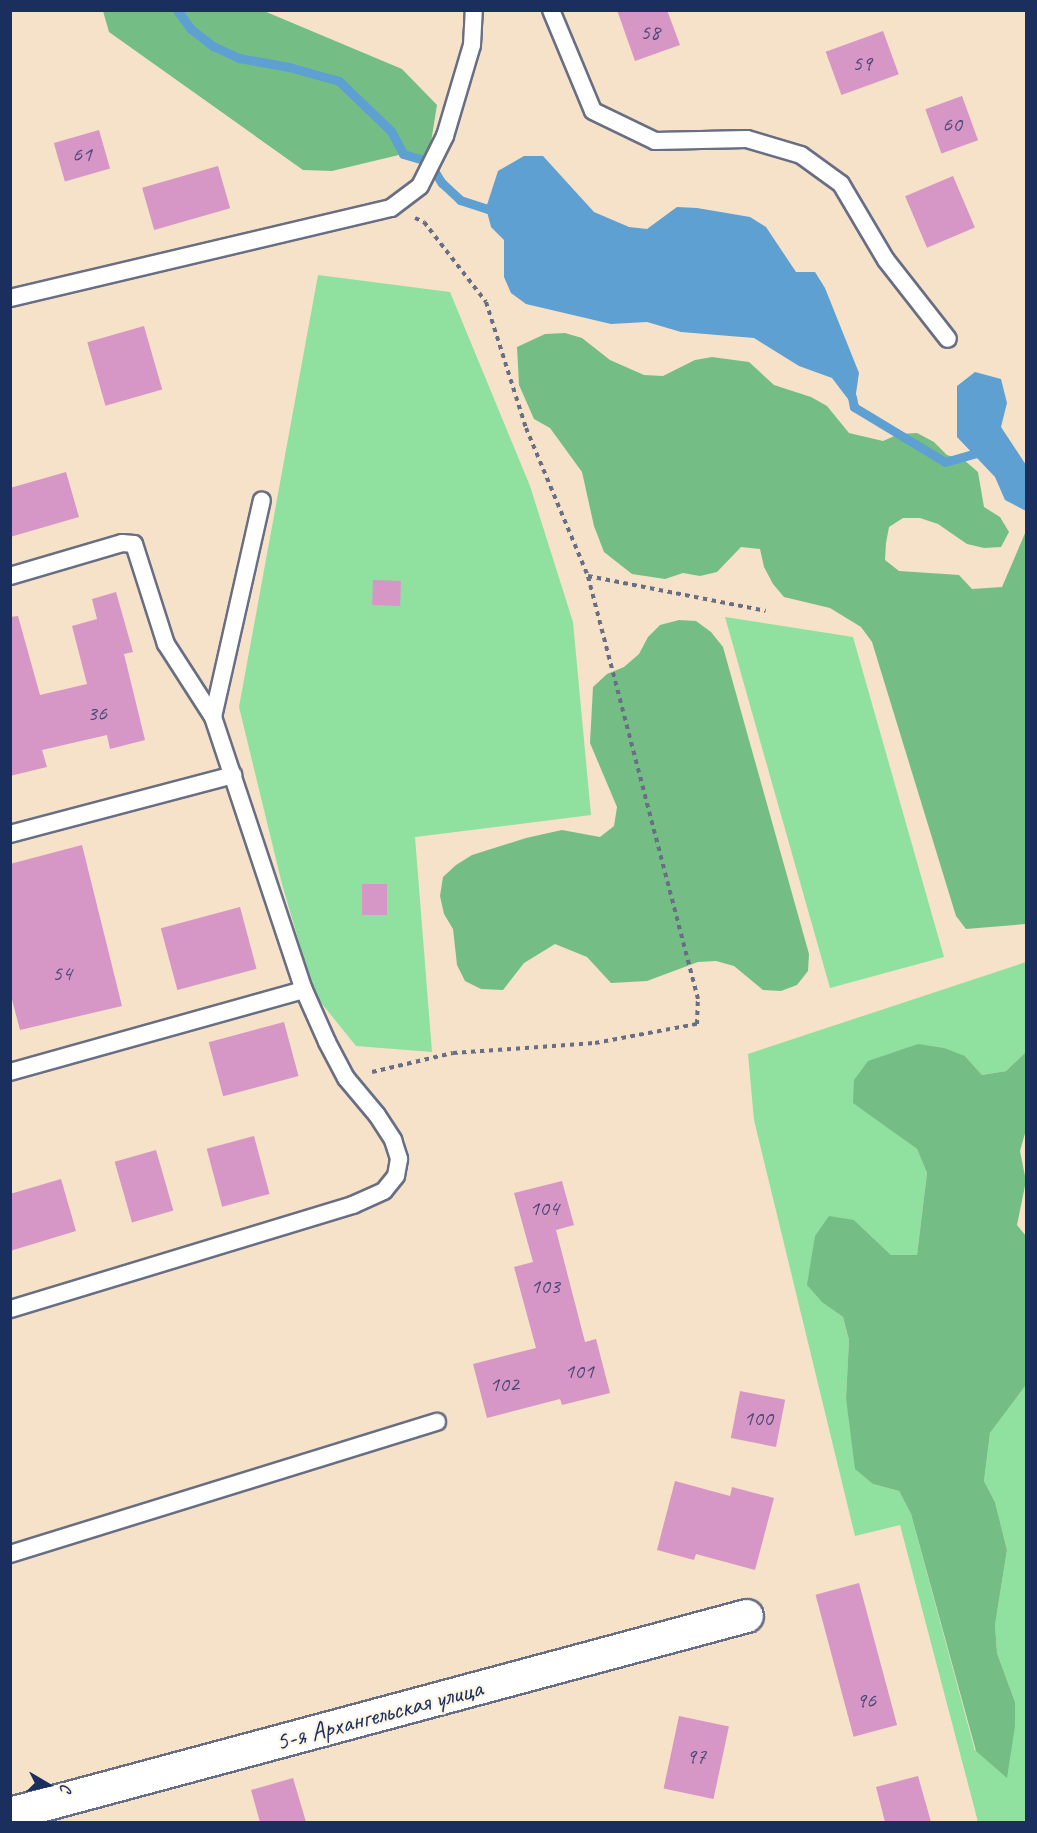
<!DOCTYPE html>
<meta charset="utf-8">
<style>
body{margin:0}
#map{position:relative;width:1037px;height:1833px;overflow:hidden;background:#f6e2c8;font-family:Caveat,sans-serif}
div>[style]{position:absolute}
.green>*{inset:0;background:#90e09f}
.forest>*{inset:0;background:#74be86}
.water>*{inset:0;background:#5da0d1}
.stream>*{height:9px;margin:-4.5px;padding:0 4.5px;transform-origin:4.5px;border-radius:4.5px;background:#5da0d1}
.building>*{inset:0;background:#d696c6;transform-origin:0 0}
.path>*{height:4px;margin-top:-2px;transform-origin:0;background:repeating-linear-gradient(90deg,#686e83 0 4.5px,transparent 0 9px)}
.roads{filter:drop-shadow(2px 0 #686e83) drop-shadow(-2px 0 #686e83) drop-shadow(0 2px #686e83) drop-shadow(0 -2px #686e83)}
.lane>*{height:16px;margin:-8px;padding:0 8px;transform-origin:8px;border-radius:8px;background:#fff}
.street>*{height:32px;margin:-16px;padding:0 16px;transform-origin:16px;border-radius:16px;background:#fff}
span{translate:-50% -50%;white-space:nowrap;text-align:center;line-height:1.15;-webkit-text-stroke:4.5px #fcf5e5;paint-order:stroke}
.number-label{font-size:22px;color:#4a4978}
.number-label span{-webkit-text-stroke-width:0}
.street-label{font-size:26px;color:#1b2f5e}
.frame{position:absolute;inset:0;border:12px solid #1b2f5e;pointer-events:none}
.north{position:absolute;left:18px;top:1755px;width:60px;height:60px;-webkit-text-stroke:4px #fcf5e5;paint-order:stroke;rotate:99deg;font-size:16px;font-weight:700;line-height:24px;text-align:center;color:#1b2f5e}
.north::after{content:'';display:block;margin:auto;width:21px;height:27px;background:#1b2f5e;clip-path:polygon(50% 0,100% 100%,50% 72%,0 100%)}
</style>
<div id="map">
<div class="green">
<div style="clip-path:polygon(318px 275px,450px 292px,530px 486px,573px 622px,591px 815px,415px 837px,432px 1052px,356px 1046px,314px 994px,282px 884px,239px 707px)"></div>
<div style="clip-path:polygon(725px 617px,853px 637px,944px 957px,830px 988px)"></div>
<div style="clip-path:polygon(1026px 962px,1026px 1052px,1006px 1071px,982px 1075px,965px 1056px,854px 1103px,917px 1149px,927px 1173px,917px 1255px,891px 1255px,854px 1220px,823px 1303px,843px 1317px,849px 1340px,846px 1398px,873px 1484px,899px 1491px,911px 1514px,975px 1751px,1015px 1702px,997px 1653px,995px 1625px,1007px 1550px,995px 1502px,984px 1481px,990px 1433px,1026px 1385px,1026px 1822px,978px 1822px,900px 1525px,855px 1536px,754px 1120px,748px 1054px)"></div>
</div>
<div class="forest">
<div style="clip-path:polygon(103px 11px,264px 11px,402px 69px,437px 105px,428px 161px,403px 154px,332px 171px,303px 170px,109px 32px)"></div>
<div style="clip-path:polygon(565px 333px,582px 338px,610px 360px,644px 375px,663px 376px,695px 360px,712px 357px,749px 362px,774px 385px,811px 397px,827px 406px,849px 433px,883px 441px,899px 434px,917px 433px,934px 442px,947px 455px,964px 460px,978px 472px,984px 507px,1000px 517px,1009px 532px,1001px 547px,984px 548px,967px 544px,938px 524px,920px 518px,903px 518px,889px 527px,886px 543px,885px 560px,899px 571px,959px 575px,972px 589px,1002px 587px,1026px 531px,1026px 924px,966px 929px,956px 916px,872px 642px,861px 627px,830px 608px,784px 597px,773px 584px,764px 567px,760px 549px,741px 547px,717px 572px,700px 576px,683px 573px,665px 579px,632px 574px,604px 552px,594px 526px,582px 472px,550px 428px,534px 419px,519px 385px,517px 347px,545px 334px)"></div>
<div style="clip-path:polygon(679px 620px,696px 621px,711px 632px,723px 647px,809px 954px,808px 971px,797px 985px,781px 991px,763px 990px,734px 966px,716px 961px,698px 962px,647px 981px,611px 983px,587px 957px,555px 944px,524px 963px,503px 990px,481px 989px,465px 981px,457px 965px,453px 929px,444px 914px,440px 896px,443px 877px,456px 865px,472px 855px,526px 838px,562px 830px,600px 837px,614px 826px,617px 807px,590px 743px,593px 687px,607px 674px,624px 667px,639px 654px,648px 637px,660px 625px)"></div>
<div style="clip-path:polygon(918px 1044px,944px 1048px,965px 1056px,982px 1075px,1006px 1071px,1026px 1052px,1026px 1130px,1020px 1151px,1026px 1181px,1017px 1225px,1026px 1236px,1026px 1385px,990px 1433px,984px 1481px,995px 1502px,1007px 1550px,995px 1625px,997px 1653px,1015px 1702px,1015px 1726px,1007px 1778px,976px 1751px,911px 1514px,899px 1491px,873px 1484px,855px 1469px,846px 1398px,849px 1340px,843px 1317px,823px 1303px,807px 1285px,815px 1236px,829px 1216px,854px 1220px,891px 1255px,917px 1255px,927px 1173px,917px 1149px,853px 1103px,854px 1080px,868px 1061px)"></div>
</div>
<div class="water">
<div style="clip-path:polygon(524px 156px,543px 156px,594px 212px,629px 227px,647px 229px,677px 207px,697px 208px,750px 217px,766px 227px,796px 272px,815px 272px,825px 288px,859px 373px,854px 407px,832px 378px,799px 366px,754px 338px,681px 332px,647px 322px,611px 324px,526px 304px,511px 293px,504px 277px,504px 240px,491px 227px,486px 208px,498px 171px)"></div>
<div style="clip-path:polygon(975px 372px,1001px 379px,1007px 403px,1001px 427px,1026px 465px,1026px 511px,1005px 500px,995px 477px,957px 437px,957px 386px)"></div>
</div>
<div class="stream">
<div style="left:177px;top:10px;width:24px;rotate:54deg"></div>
<div style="left:191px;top:29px;width:28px;rotate:38deg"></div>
<div style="left:213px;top:46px;width:29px;rotate:25deg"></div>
<div style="left:239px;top:58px;width:51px;rotate:10.2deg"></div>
<div style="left:289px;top:67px;width:52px;rotate:15.6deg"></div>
<div style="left:339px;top:81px;width:72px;rotate:43.9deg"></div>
<div style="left:391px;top:131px;width:26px;rotate:62deg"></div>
<div style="left:403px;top:154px;width:26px;rotate:16deg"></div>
<div style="left:428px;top:161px;width:26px;rotate:58deg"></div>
<div style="left:442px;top:183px;width:25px;rotate:43deg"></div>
<div style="left:460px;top:200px;width:38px;rotate:18deg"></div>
<div style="left:852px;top:397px;width:10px;rotate:79deg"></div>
<div style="left:854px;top:407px;width:106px;rotate:31.1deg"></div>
<div style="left:945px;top:462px;width:44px;rotate:-15.9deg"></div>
</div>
<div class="building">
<div style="clip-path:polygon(617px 10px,667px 10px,680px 45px,635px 61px)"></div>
<div style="left:883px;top:31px;width:46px;height:61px;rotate:70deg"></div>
<div style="left:962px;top:96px;width:47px;height:39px;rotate:70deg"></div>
<div style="left:99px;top:130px;width:40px;height:47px;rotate:74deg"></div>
<div style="left:218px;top:166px;width:44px;height:79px;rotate:74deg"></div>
<div style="left:953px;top:176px;width:56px;height:52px;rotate:67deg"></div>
<div style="left:144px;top:326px;width:66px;height:59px;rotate:74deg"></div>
<div style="clip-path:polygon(66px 472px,79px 517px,10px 537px,10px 488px)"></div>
<div style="left:373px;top:580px;width:28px;height:25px;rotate:2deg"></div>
<div style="clip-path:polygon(116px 592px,133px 652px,124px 654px,145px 740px,110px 749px,107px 735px,42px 750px,47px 767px,10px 776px,10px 617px,18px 616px,40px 695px,87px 684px,72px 626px,97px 619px,92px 599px)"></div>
<div style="clip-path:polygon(82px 845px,122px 1006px,20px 1030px,10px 992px,10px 864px)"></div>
<div style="left:362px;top:884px;width:25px;height:31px"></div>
<div style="left:240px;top:907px;width:64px;height:82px;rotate:75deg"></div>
<div style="left:284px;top:1022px;width:56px;height:78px;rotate:75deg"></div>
<div style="left:254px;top:1136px;width:60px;height:49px;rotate:75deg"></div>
<div style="left:156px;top:1150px;width:63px;height:43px;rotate:74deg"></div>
<div style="clip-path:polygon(61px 1179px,76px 1231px,10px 1251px,10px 1194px)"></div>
<div style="clip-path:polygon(562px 1181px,574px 1225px,556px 1230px,585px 1342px,596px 1339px,610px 1393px,562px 1405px,560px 1399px,487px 1418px,473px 1364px,536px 1348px,514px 1267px,533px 1262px,514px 1193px)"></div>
<div style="left:740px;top:1391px;width:46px;height:48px;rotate:11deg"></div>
<div style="clip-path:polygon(675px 1481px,730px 1496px,732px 1487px,774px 1498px,755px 1570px,696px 1554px,694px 1560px,657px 1550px)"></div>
<div style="left:859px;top:1583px;width:147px;height:45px;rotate:75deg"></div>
<div style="left:679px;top:1716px;width:51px;height:74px;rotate:12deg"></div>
<div style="clip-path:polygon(918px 1776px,931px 1822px,885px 1822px,876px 1787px)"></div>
<div style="clip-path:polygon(293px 1778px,306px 1822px,260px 1822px,251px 1790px)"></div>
</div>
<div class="path">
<div style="left:415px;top:218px;width:10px;rotate:24deg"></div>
<div style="left:424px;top:222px;width:101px;rotate:52.2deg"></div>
<div style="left:486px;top:302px;width:132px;rotate:72.4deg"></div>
<div style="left:526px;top:428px;width:160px;rotate:67.3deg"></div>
<div style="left:588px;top:576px;width:181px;rotate:11.1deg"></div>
<div style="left:372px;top:1072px;width:83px;rotate:-13.2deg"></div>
<div style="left:453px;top:1053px;width:142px;rotate:-4deg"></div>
<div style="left:595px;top:1043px;width:104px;rotate:-10.6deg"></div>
<div style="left:697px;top:1024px;width:25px;rotate:-88deg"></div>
<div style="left:698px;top:999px;width:437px;rotate:-104.6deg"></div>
</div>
<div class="roads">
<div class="lane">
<div style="left:551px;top:10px;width:109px;rotate:67.4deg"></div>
<div style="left:593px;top:111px;width:69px;rotate:25.8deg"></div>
<div style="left:655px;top:141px;width:92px;rotate:-1.2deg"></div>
<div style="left:747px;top:139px;width:56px;rotate:16.5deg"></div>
<div style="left:801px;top:155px;width:49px;rotate:35.9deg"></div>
<div style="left:841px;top:184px;width:88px;rotate:59.4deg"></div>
<div style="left:886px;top:260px;width:100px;rotate:51.9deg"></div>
<div style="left:10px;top:298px;width:391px;rotate:-13.3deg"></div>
<div style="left:391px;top:208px;width:36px;rotate:-37deg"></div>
<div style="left:420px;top:186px;width:56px;rotate:-63.4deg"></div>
<div style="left:445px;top:136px;width:95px;rotate:-73.5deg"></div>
<div style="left:472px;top:45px;width:35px;rotate:-87deg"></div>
<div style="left:10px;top:576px;width:117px;rotate:-16.4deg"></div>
<div style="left:122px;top:543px;width:12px;rotate:5deg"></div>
<div style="left:134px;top:544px;width:105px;rotate:72.3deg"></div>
<div style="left:166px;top:644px;width:87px;rotate:57.2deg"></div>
<div style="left:213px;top:717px;width:288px;rotate:71.6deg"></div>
<div style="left:304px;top:990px;width:57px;rotate:66.1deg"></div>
<div style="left:327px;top:1042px;width:41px;rotate:62.2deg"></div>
<div style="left:346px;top:1078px;width:48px;rotate:50deg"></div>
<div style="left:377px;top:1115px;width:30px;rotate:57deg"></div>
<div style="left:393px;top:1140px;width:20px;rotate:72deg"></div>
<div style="left:399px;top:1159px;width:17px;rotate:100deg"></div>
<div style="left:396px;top:1176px;width:19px;rotate:129deg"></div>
<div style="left:384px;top:1191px;width:34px;rotate:156deg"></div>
<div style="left:353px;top:1205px;width:358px;rotate:163.1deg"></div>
<div style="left:213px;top:717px;width:222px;rotate:-77.3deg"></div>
<div style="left:10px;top:834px;width:231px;rotate:-14.8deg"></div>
<div style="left:10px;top:1072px;width:305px;rotate:-15.6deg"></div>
<div style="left:10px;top:1554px;width:447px;rotate:-17.2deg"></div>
</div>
<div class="street">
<div style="left:10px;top:1814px;width:763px;rotate:-15.04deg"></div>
</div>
</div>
<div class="number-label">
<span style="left:650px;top:33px">58</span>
<span style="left:862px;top:64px">59</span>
<span style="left:952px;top:125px">60</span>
<span style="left:82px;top:155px">61</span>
<span style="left:97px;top:714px">36</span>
<span style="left:62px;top:974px">54</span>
<span style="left:544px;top:1209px">104</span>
<span style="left:545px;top:1287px">103</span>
<span style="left:579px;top:1372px">101</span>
<span style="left:504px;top:1385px">102</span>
<span style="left:758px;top:1419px">100</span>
<span style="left:866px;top:1701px">96</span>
<span style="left:696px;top:1757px">97</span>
</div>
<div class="street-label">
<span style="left:379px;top:1715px;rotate:-15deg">5-я Архангельская улица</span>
</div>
<div class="frame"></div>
<div class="north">С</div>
</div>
